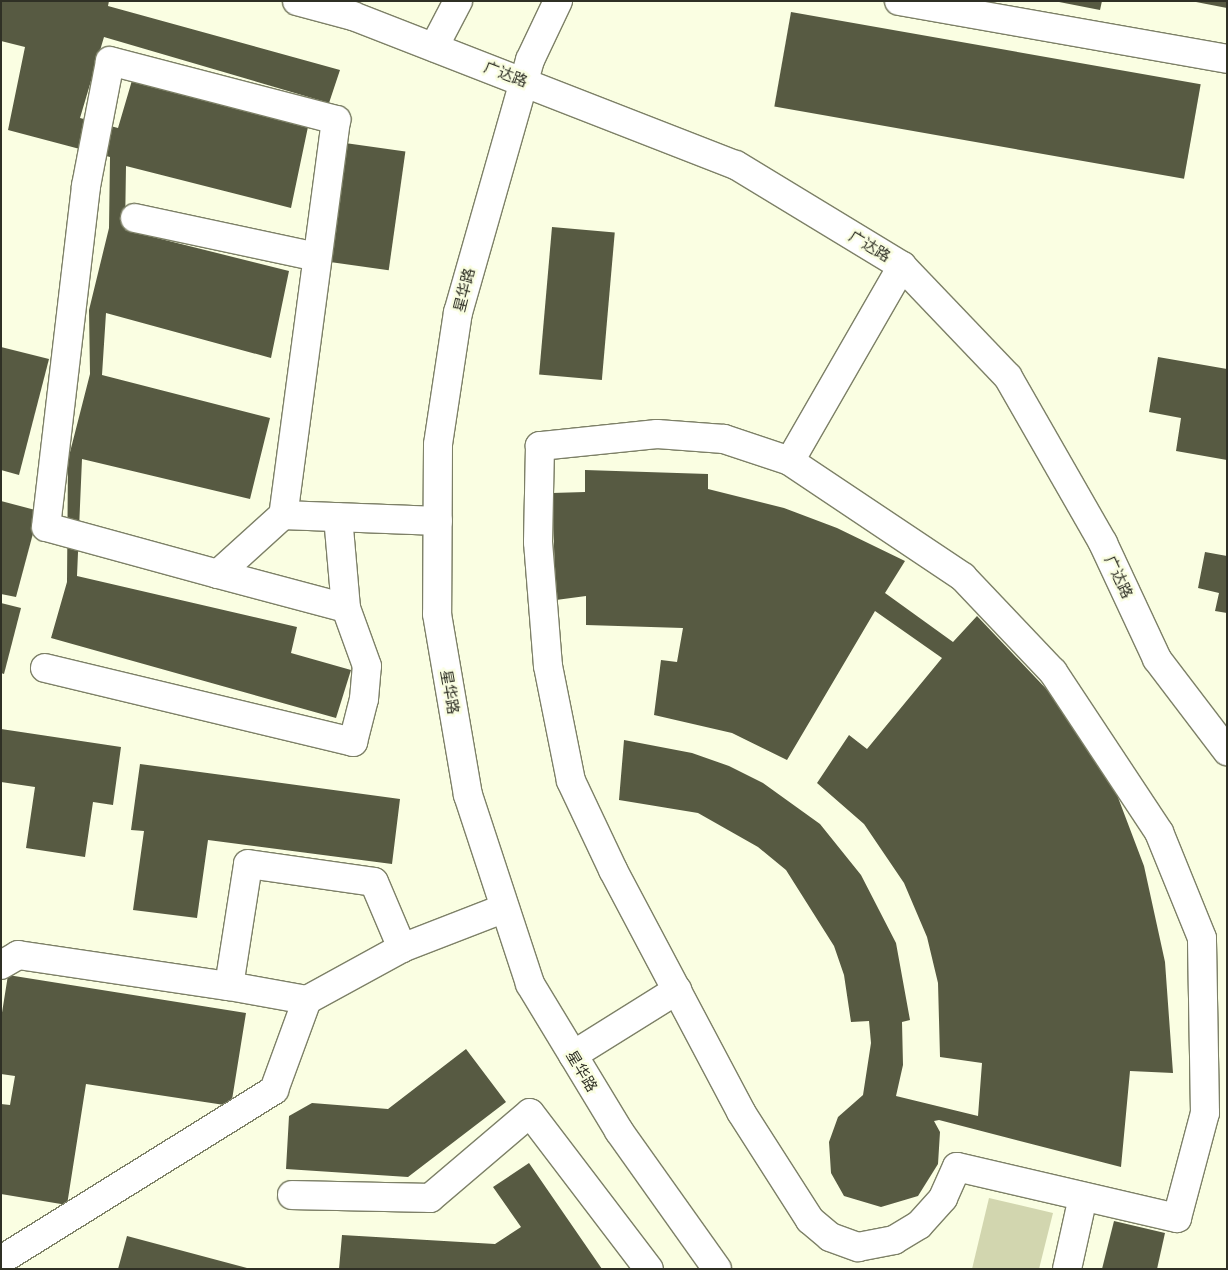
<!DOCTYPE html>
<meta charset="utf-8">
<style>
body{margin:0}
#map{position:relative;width:1228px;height:1270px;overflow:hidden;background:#fafee2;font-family:"Playfair Display","Noto Sans SC",serif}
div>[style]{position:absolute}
.green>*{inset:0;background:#d2d6af}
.building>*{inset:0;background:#575a42;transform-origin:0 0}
.roads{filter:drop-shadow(1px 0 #7d8067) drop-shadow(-1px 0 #7d8067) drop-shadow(0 1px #7d8067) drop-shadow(0 -1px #7d8067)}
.minor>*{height:28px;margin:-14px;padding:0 14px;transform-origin:14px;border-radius:14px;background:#fff}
span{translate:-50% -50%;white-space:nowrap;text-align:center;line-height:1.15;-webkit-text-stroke:5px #fafee2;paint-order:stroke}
.street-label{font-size:15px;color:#2f3025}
.frame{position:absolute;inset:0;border:2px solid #2f3025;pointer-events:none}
</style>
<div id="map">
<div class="green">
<div style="clip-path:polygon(989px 1198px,1053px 1213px,1039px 1269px,972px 1269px)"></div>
</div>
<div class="building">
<div style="clip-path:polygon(1px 1px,109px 1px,108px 6px,340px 70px,329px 103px,104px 37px,80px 118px,118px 128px,133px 77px,309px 122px,291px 208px,126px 166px,125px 230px,289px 271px,271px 358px,106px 313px,102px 375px,270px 418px,250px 499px,82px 459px,77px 576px,297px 627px,291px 653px,351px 670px,336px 718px,51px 638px,67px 582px,68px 460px,90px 374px,89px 310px,109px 228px,110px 157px,8px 130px,25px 47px,1px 41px)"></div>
<div style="clip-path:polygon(1054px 1px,1102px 1px,1100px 10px)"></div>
<div style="clip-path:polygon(1227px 1px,1227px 8px,1196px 2px,1196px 1px)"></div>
<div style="left:791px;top:12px;width:416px;height:96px;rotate:10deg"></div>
<div style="left:345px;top:143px;width:61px;height:120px;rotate:8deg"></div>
<div style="left:552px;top:227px;width:63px;height:148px;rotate:5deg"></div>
<div style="clip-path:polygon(1px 347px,49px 359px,19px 475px,1px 470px)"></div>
<div style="clip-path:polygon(1158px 357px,1227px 369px,1227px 460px,1176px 451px,1181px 418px,1149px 412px)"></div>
<div style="clip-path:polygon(585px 470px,708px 474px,708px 489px,784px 508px,837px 528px,905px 561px,885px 593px,953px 642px,977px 616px,1053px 696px,1111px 779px,1144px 866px,1165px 962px,1173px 1073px,1130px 1071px,1121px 1167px,939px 1120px,934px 1121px,940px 1132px,938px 1164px,918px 1196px,881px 1207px,844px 1196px,831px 1173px,829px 1142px,838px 1117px,863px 1095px,871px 1043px,869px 1021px,851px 1022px,844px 975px,834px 946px,786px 870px,758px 847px,698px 813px,619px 800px,624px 740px,692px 753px,729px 766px,763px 783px,820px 824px,861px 875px,896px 943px,910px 1020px,902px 1022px,903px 1065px,896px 1096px,978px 1116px,982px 1063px,940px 1057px,938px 983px,927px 937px,904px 883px,864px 824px,817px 783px,849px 735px,867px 749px,942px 658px,875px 611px,787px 760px,732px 733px,654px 715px,661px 660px,677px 662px,683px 628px,586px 625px,586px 596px,556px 600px,552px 493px,585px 492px)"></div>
<div style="clip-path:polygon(1px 501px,39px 511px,16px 597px,1px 594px)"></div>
<div style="clip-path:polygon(1205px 552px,1227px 556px,1227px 613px,1215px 611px,1219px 593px,1198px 588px)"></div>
<div style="clip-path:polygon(1px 603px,21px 608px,4px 674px,1px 673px)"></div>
<div style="clip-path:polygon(1px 729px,121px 747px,113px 805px,93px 802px,85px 857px,26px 848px,35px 787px,1px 782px)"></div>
<div style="clip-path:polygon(140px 764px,400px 799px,392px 864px,208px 840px,197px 918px,133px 910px,144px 831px,131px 830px)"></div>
<div style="clip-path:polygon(8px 975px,246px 1013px,231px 1106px,86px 1084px,67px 1205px,1px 1194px,1px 1104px,10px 1105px,15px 1076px,1px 1074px,1px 1019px)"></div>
<div style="clip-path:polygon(466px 1049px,506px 1102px,408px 1177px,286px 1169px,289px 1116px,312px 1103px,388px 1109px)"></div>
<div style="clip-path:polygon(529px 1163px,602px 1269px,339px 1269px,342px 1235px,495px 1244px,521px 1227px,493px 1187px)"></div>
<div style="clip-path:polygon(1114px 1221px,1165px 1233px,1157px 1269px,1102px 1269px)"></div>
<div style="clip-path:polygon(127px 1236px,247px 1268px,247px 1269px,118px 1269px)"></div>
</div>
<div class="roads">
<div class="minor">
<div style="left:297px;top:1px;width:58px;rotate:15deg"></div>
<div style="left:353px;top:16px;width:411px;rotate:21.3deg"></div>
<div style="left:736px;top:165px;width:194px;rotate:31.3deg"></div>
<div style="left:902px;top:266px;width:153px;rotate:46.3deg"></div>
<div style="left:1008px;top:377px;width:191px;rotate:60.2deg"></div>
<div style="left:1103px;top:543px;width:128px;rotate:65deg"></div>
<div style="left:1157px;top:659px;width:116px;rotate:52.7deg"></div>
<div style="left:558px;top:1px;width:65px;rotate:115.4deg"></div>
<div style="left:530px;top:60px;width:262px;rotate:105.9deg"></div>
<div style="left:458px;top:312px;width:134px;rotate:98.6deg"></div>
<div style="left:438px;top:445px;width:169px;rotate:90.3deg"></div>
<div style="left:437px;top:614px;width:184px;rotate:80.3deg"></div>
<div style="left:468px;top:795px;width:199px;rotate:71.8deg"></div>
<div style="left:530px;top:984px;width:172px;rotate:58.8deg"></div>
<div style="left:619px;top:1131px;width:169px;rotate:54.6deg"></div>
<div style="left:899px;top:1px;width:333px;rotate:10deg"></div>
<div style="left:434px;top:47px;width:52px;rotate:-62.4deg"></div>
<div style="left:135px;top:218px;width:186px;rotate:12.1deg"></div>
<div style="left:790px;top:461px;width:70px;rotate:-161.6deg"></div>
<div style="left:724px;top:439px;width:67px;rotate:-175.7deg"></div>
<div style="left:657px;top:434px;width:118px;rotate:174.1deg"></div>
<div style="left:540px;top:446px;width:96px;rotate:91.2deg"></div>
<div style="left:538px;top:542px;width:124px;rotate:85.4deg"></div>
<div style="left:548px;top:666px;width:117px;rotate:78.7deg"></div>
<div style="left:571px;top:781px;width:98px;rotate:64.7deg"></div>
<div style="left:613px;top:870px;width:274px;rotate:62.1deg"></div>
<div style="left:741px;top:1112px;width:128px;rotate:57.4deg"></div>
<div style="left:810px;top:1220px;width:26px;rotate:40deg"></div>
<div style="left:830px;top:1237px;width:30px;rotate:20deg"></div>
<div style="left:858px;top:1247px;width:37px;rotate:-11deg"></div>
<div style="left:894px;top:1240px;width:29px;rotate:-31deg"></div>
<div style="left:919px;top:1225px;width:36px;rotate:-48deg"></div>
<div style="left:943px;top:1198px;width:34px;rotate:-66deg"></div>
<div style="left:957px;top:1167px;width:226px;rotate:13.1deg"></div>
<div style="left:1177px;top:1218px;width:109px;rotate:-75.1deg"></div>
<div style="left:1205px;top:1113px;width:175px;rotate:-91deg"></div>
<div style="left:1202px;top:938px;width:114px;rotate:-112.1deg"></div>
<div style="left:1159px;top:832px;width:192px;rotate:-123.5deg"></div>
<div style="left:1053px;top:672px;width:131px;rotate:-133.5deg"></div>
<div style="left:963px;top:577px;width:208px;rotate:-146.2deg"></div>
<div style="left:790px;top:461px;width:225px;rotate:-60.1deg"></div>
<div style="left:283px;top:515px;width:88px;rotate:137.8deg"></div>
<div style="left:218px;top:574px;width:178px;rotate:-164.7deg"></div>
<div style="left:46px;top:527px;width:343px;rotate:-83.3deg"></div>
<div style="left:86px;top:186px;width:127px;rotate:-79.1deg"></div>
<div style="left:110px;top:61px;width:234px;rotate:14.6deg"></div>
<div style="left:336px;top:120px;width:399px;rotate:97.6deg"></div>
<div style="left:283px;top:515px;width:155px;rotate:2.2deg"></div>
<div style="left:218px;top:574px;width:132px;rotate:14.9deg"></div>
<div style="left:45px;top:668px;width:317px;rotate:13.5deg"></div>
<div style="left:353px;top:742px;width:44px;rotate:-75.7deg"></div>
<div style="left:364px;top:699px;width:33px;rotate:-85deg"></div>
<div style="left:367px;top:666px;width:62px;rotate:-109.9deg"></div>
<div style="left:346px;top:608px;width:91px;rotate:-95deg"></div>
<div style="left:1px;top:965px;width:20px;rotate:-30deg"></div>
<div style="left:18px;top:955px;width:213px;rotate:8.4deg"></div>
<div style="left:229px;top:986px;width:123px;rotate:-81.1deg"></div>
<div style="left:248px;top:864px;width:127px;rotate:8.1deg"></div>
<div style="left:374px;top:882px;width:72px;rotate:67deg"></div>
<div style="left:229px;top:986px;width:79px;rotate:10.2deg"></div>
<div style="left:573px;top:1055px;width:123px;rotate:-32deg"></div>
<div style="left:292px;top:1195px;width:138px;rotate:1.2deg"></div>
<div style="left:430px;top:1198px;width:131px;rotate:-40.4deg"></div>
<div style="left:530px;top:1113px;width:196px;rotate:52.7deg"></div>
<div style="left:1px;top:1260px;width:322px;rotate:-31.9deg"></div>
<div style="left:274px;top:1090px;width:96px;rotate:-69.9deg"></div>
<div style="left:307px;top:1000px;width:108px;rotate:-28.7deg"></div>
<div style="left:402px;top:948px;width:110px;rotate:-21.2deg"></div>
<div style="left:1067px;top:1269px;width:74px;rotate:-77.5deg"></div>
</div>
</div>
<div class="street-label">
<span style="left:506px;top:74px;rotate:21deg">广达路</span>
<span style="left:870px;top:246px;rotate:31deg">广达路</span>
<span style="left:464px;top:290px;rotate:-76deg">星华路</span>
<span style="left:1119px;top:577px;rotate:65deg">广达路</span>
<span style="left:450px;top:692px;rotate:80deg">星华路</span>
<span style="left:582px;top:1071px;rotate:59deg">星华路</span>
</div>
<div class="frame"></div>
</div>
